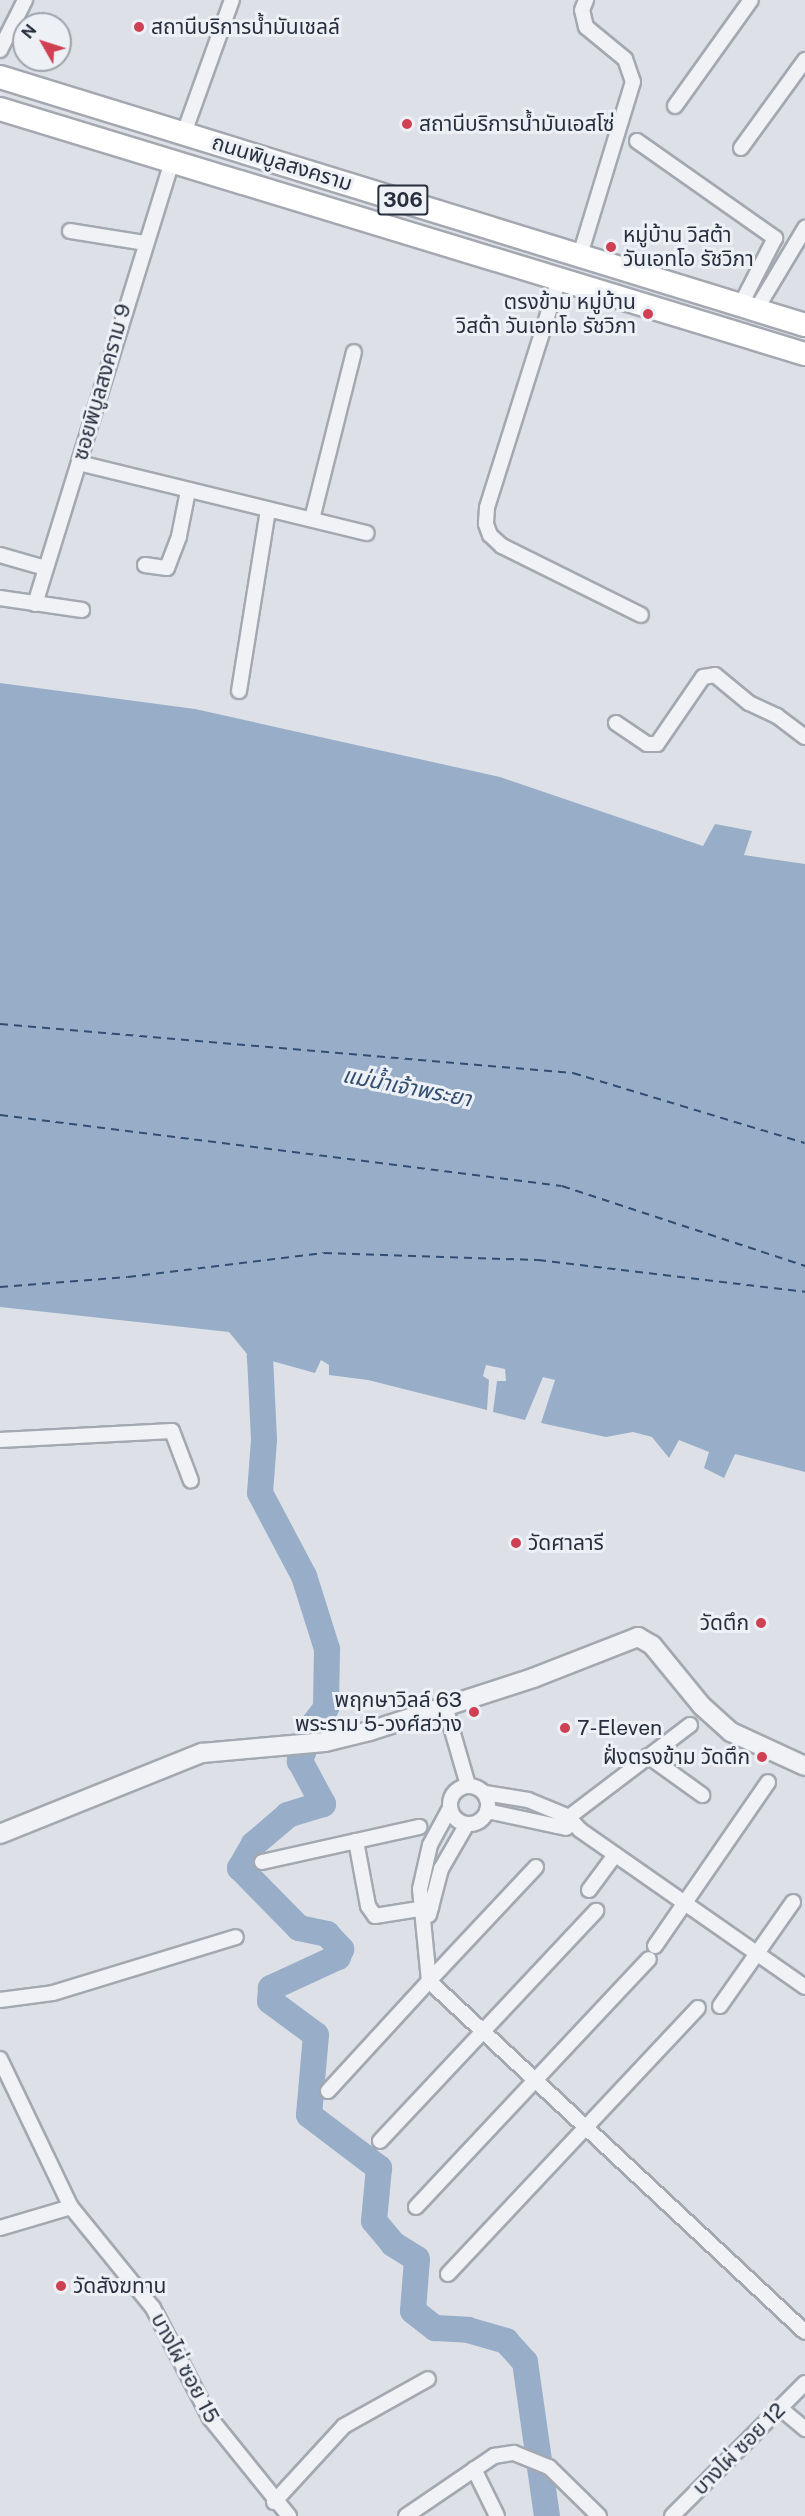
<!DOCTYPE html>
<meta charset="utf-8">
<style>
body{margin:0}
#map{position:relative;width:805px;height:2516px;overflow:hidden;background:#dde1e7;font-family:"Public Sans","Noto Sans Thai",sans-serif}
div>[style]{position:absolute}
.water>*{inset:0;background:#98aec8}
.river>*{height:26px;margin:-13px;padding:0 13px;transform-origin:13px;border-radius:13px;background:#98aec8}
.ferry>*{height:1.5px;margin-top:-0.75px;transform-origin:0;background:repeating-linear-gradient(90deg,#314d72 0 8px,transparent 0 14px)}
.roads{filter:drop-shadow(2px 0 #a3a8b1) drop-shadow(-2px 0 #a3a8b1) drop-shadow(0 2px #a3a8b1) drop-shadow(0 -2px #a3a8b1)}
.minor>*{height:14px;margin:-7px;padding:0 7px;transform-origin:7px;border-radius:7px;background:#f0f2f6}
.minor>.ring{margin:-7px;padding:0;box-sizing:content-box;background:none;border:14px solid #f0f2f6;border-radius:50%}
.tertiary>*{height:18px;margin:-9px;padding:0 9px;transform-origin:9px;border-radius:9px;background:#f0f2f6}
.primary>*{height:22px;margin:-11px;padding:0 11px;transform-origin:11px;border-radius:11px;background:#fff}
.dots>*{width:16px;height:16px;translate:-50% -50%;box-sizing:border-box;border:3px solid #edf0f5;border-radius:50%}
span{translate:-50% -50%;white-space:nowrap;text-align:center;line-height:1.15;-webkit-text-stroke:6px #edf0f5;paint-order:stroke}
.shield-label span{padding:2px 4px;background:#edf0f5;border:2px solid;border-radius:4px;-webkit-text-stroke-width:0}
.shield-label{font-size:20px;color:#272f3e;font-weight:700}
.poi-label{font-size:21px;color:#272f3e}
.left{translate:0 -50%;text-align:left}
.right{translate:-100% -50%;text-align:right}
.street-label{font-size:21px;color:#272f3e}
.water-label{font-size:22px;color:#314d72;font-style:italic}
.north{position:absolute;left:12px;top:12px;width:60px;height:60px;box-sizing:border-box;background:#edf0f5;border:2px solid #9ea3ac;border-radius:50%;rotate:309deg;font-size:16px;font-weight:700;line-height:24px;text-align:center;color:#272f3e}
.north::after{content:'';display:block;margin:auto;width:21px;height:27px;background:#cf4053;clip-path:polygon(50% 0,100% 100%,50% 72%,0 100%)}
</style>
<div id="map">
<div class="water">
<div style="clip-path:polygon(0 683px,195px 709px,500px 777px,703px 846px,715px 824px,752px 831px,744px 855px,805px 864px,805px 1472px,735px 1454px,724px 1478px,704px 1468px,709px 1452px,679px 1440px,669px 1458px,652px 1437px,633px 1432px,606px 1437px,541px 1423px,555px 1380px,543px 1377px,525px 1420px,493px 1412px,497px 1381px,506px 1381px,505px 1369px,486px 1365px,483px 1376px,489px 1380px,487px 1410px,368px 1380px,329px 1375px,329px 1365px,321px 1360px,315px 1373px,247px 1354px,229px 1332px,0 1307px)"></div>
</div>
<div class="river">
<div style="left:266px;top:1325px;width:33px;rotate:101deg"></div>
<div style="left:260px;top:1357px;width:83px;rotate:87.2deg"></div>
<div style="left:264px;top:1440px;width:53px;rotate:94.3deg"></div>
<div style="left:260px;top:1493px;width:94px;rotate:62.1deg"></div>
<div style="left:304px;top:1576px;width:77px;rotate:72.5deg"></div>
<div style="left:327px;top:1649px;width:59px;rotate:91deg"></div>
<div style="left:326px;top:1708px;width:20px;rotate:127deg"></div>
<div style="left:314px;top:1724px;width:40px;rotate:111deg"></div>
<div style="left:300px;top:1761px;width:49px;rotate:61.9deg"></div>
<div style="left:323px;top:1804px;width:37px;rotate:163deg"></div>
<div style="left:288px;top:1815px;width:45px;rotate:139.5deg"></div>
<div style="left:254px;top:1844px;width:28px;rotate:120deg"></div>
<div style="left:240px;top:1868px;width:84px;rotate:45.5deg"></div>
<div style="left:299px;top:1928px;width:29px;rotate:12deg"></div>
<div style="left:327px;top:1934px;width:21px;rotate:47deg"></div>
<div style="left:341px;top:1949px;width:9px;rotate:111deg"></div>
<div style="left:338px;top:1957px;width:74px;rotate:155.2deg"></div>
<div style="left:271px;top:1988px;width:13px;rotate:94deg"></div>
<div style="left:270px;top:2001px;width:57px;rotate:36.5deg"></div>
<div style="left:316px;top:2035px;width:80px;rotate:95deg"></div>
<div style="left:309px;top:2115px;width:88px;rotate:37.1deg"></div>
<div style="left:379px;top:2168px;width:53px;rotate:95.4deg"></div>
<div style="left:374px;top:2221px;width:30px;rotate:50deg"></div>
<div style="left:393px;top:2244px;width:28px;rotate:32deg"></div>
<div style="left:417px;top:2259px;width:52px;rotate:94.4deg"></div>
<div style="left:413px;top:2311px;width:28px;rotate:38deg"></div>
<div style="left:435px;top:2328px;width:33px;rotate:3deg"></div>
<div style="left:468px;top:2330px;width:40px;rotate:16deg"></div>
<div style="left:506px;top:2341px;width:28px;rotate:48deg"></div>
<div style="left:525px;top:2362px;width:156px;rotate:81.9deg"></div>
</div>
<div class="ferry">
<div style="left:0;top:1024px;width:575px;rotate:4.89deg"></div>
<div style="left:573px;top:1073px;width:242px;rotate:16.8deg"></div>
<div style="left:0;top:1115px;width:566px;rotate:7.2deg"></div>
<div style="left:562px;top:1186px;width:256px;rotate:18.2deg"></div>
<div style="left:0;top:1287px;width:128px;rotate:-4.5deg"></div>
<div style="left:128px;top:1277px;width:197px;rotate:-7deg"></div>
<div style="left:324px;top:1253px;width:214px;rotate:1.9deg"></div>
<div style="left:538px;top:1260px;width:269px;rotate:6.8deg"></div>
</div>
<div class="roads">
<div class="minor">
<div style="left:0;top:50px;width:56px;rotate:-63.4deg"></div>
<div style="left:675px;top:106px;width:130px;rotate:-54.4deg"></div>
<div style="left:184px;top:133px;width:141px;rotate:-70.2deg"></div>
<div style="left:637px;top:141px;width:169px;rotate:35.1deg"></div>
<div style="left:775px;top:238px;width:76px;rotate:117.2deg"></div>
<div style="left:741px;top:148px;width:109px;rotate:-54deg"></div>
<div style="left:70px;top:231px;width:76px;rotate:9.1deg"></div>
<div style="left:580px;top:255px;width:181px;rotate:-73deg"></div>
<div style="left:633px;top:82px;width:24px;rotate:-109deg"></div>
<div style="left:625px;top:59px;width:50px;rotate:-140.6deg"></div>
<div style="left:586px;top:27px;width:17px;rotate:-103deg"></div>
<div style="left:582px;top:10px;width:11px;rotate:-68deg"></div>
<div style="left:559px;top:279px;width:240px;rotate:107.5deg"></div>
<div style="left:487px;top:508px;width:16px;rotate:94deg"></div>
<div style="left:486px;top:524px;width:12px;rotate:70deg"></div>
<div style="left:490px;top:535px;width:16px;rotate:43deg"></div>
<div style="left:502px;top:546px;width:155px;rotate:26.4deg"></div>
<div style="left:756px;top:310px;width:96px;rotate:-59.1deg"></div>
<div style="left:79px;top:463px;width:296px;rotate:13.7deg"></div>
<div style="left:312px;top:519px;width:172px;rotate:-75.9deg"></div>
<div style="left:0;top:555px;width:47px;rotate:16.1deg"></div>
<div style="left:145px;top:565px;width:22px;rotate:8deg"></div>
<div style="left:167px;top:568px;width:34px;rotate:-69deg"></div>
<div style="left:179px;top:536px;width:46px;rotate:-78.7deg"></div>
<div style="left:0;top:598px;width:83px;rotate:8.3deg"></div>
<div style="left:35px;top:604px;width:464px;rotate:-72.8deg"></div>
<div style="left:239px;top:691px;width:183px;rotate:-80.9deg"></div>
<div style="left:616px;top:723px;width:37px;rotate:34deg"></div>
<div style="left:647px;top:744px;width:10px"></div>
<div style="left:657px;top:744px;width:81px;rotate:-55.5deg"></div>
<div style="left:703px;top:677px;width:12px;rotate:-9deg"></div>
<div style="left:715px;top:675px;width:44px;rotate:39.5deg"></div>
<div style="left:749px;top:703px;width:31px;rotate:25deg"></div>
<div style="left:777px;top:716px;width:35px;rotate:37deg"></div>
<div style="left:0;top:1440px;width:172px;rotate:-3deg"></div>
<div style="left:172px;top:1431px;width:53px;rotate:69.2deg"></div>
<div style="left:445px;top:1706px;width:82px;rotate:73.8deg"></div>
<div style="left:648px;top:1756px;width:67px;rotate:35.8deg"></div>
<div class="ring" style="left:450px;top:1786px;width:24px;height:24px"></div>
<div style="left:485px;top:1793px;width:44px;rotate:9.2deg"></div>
<div style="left:528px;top:1800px;width:42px;rotate:22.3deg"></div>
<div style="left:567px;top:1816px;width:19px;rotate:47deg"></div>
<div style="left:580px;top:1830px;width:274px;rotate:34.9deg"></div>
<div style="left:487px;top:1811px;width:81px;rotate:12.1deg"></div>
<div style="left:557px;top:1826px;width:167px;rotate:-37.2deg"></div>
<div style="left:356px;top:1841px;width:65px;rotate:-12.5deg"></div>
<div style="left:262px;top:1862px;width:96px;rotate:-12.6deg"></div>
<div style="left:356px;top:1841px;width:66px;rotate:79.5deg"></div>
<div style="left:368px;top:1906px;width:12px;rotate:55deg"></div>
<div style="left:375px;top:1916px;width:57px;rotate:-9.1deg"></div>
<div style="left:536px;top:1867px;width:156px;rotate:133.2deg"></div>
<div style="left:429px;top:1981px;width:514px;rotate:43.03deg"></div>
<div style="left:589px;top:1890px;width:44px;rotate:-53.4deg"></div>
<div style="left:429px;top:1915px;width:48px;rotate:-75.4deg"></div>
<div style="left:441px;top:1869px;width:52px;rotate:-60deg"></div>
<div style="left:655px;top:1946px;width:199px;rotate:-55.4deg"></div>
<div style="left:0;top:2000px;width:53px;rotate:-7.5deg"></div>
<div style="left:53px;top:1993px;width:191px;rotate:-17deg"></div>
<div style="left:720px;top:2006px;width:127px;rotate:-54.9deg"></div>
<div style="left:0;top:2059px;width:164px;rotate:64.4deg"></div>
<div style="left:71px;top:2207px;width:130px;rotate:50.9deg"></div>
<div style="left:153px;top:2308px;width:124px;rotate:62.6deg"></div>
<div style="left:210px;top:2418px;width:126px;rotate:51.1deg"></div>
<div style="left:328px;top:2091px;width:149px;rotate:-47.4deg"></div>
<div style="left:429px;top:1981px;width:92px;rotate:-95.6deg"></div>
<div style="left:420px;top:1889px;width:45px;rotate:-77.2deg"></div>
<div style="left:430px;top:1845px;width:42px;rotate:-61.6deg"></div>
<div style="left:380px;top:2141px;width:316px;rotate:-46.8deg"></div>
<div style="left:416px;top:2207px;width:340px;rotate:-46.8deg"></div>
<div style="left:0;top:2228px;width:74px;rotate:-16.5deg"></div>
<div style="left:448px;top:2274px;width:365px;rotate:-46.8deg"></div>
<div style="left:780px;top:2408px;width:33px;rotate:40deg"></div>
<div style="left:474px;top:2469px;width:52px;rotate:63.9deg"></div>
<div style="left:274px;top:2502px;width:103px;rotate:-47.4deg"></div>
<div style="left:344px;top:2426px;width:96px;rotate:-29.2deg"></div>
<div style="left:406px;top:2516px;width:107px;rotate:-34.3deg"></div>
<div style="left:494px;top:2456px;width:20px;rotate:-9deg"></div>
<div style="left:514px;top:2453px;width:38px;rotate:22deg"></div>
<div style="left:549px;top:2467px;width:70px;rotate:44.4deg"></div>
<div style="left:672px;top:2516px;width:188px;rotate:-45deg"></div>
</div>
<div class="tertiary">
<div style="left:0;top:1834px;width:218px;rotate:-21.9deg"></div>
<div style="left:202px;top:1753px;width:123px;rotate:-5.1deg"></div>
<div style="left:325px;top:1742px;width:46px;rotate:-13.7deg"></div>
<div style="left:370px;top:1731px;width:171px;rotate:-18deg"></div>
<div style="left:533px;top:1678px;width:113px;rotate:-21.3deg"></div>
<div style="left:638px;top:1637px;width:16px;rotate:30deg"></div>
<div style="left:652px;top:1645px;width:79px;rotate:50.7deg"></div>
<div style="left:702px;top:1706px;width:39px;rotate:42deg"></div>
<div style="left:731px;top:1732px;width:81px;rotate:24.7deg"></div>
</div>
<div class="primary">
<div style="left:0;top:77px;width:842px;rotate:17.12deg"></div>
<div style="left:0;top:109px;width:841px;rotate:16.93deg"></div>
</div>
</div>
<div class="dots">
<div style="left:139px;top:27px;background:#cf4053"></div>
<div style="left:407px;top:124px;background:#cf4053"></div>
<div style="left:611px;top:247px;background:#cf4053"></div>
<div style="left:648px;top:314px;background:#cf4053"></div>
<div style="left:516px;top:1543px;background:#cf4053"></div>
<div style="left:761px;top:1623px;background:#cf4053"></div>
<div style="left:474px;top:1712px;background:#cf4053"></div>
<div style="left:565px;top:1728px;background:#cf4053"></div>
<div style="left:762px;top:1757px;background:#cf4053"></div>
<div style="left:61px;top:2286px;background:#cf4053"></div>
</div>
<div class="shield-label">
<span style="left:403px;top:200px">306</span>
</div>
<div class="poi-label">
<span class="left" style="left:151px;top:27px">สถานีบริการน้ำมันเชลล์</span>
<span class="left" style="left:419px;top:124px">สถานีบริการน้ำมันเอสโซ่</span>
<span class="left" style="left:623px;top:247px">หมู่บ้าน วิสต้า<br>วันเอทโอ รัชวิภา</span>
<span class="right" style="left:636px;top:314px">ตรงข้าม หมู่บ้าน<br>วิสต้า วันเอทโอ รัชวิภา</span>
<span class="left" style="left:528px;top:1543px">วัดศาลารี</span>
<span class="right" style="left:749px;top:1623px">วัดตึก</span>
<span class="right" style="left:462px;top:1712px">พฤกษาวิลล์ 63<br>พระราม 5-วงศ์สว่าง</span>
<span class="left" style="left:577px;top:1728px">7-Eleven</span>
<span class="right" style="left:750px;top:1757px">ฝั่งตรงข้าม วัดตึก</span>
<span class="left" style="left:73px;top:2286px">วัดสังฆทาน</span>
</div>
<div class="street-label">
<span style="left:282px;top:163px;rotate:17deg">ถนนพิบูลสงคราม</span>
<span style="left:102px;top:382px;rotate:-74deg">ซอยพิบูลสงคราม 9</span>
<span style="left:185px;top:2368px;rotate:62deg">บางไผ่ ซอย 15</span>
<span style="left:739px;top:2449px;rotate:-45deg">บางไผ่ ซอย 12</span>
</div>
<div class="water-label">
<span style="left:407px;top:1087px;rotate:11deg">แม่น้ำเจ้าพระยา</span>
</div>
<div class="north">N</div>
</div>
